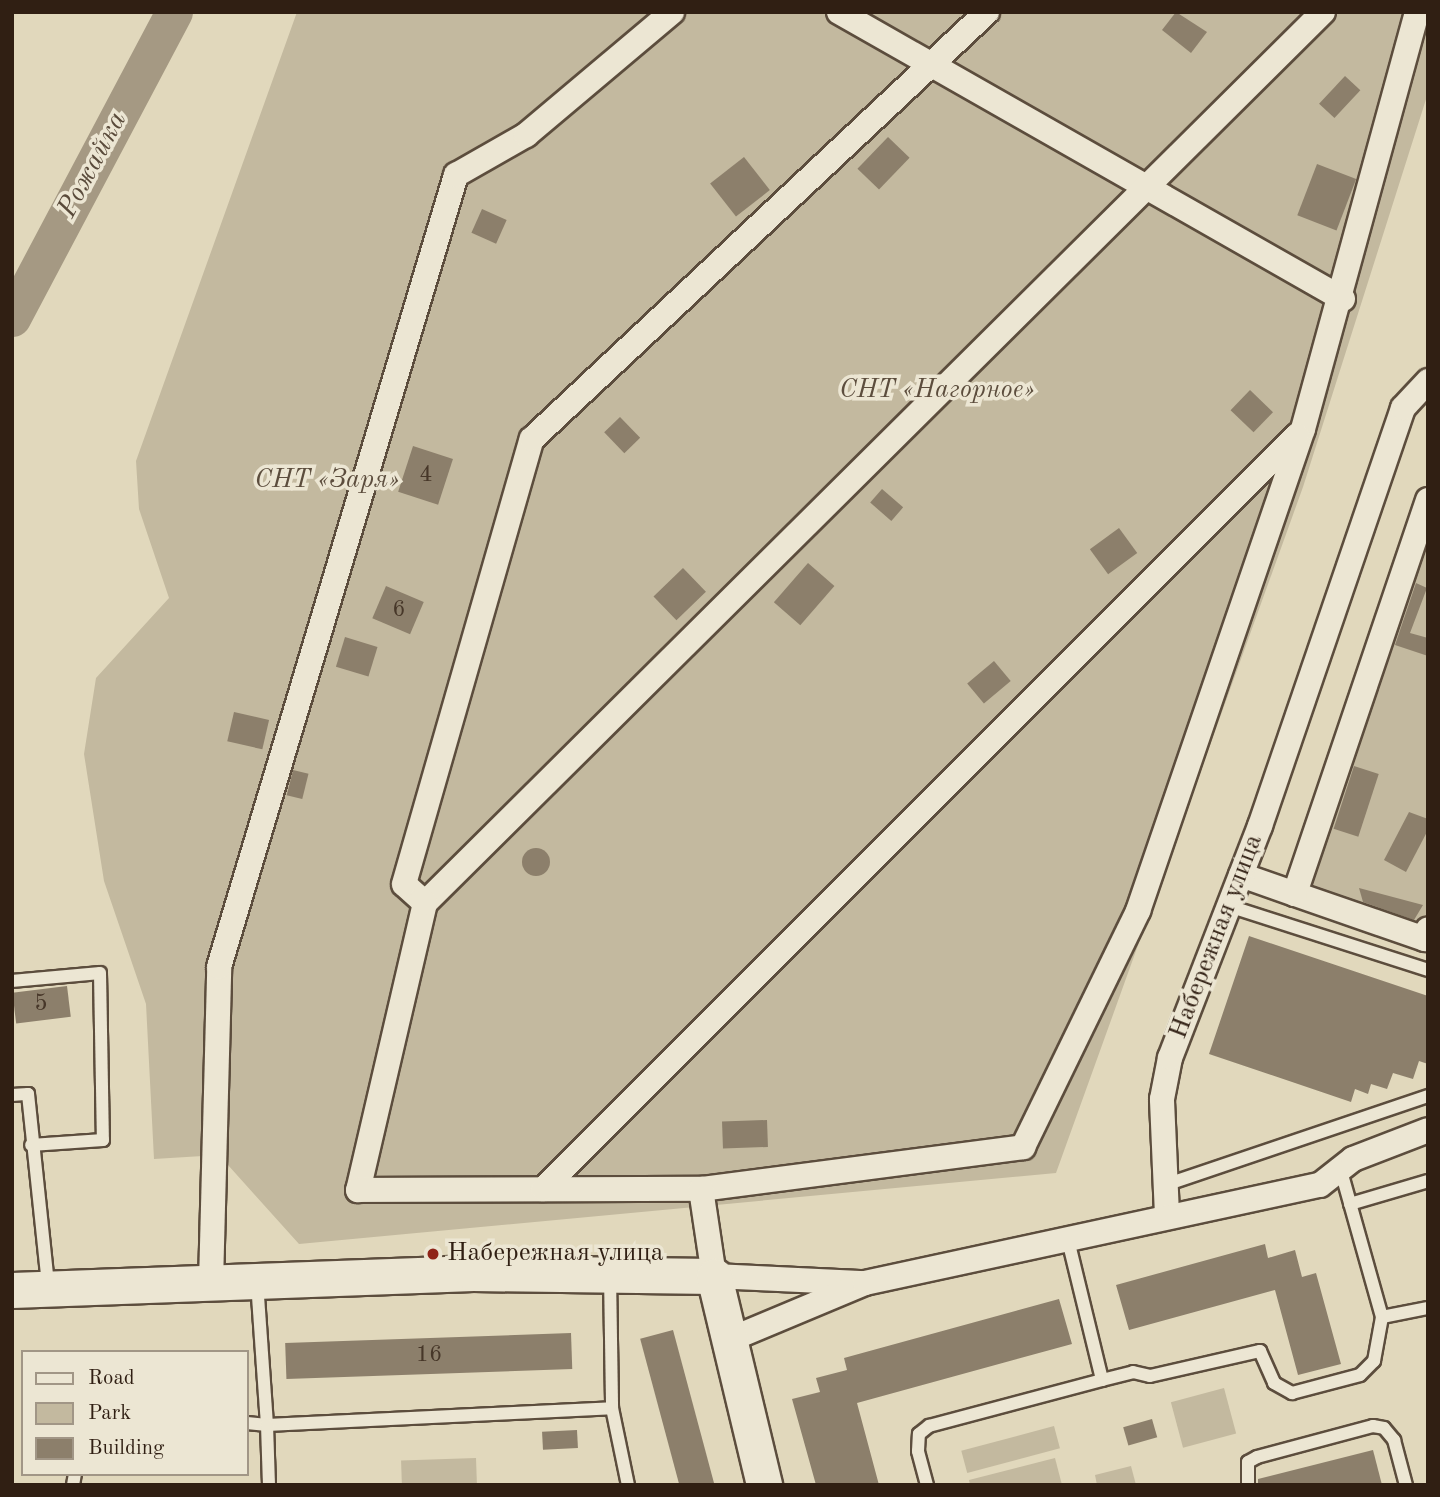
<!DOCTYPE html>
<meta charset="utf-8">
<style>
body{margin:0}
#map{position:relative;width:1440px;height:1497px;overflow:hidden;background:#e1d8bc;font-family:"Old Standard TT",serif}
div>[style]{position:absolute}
.green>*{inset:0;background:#c3b99f;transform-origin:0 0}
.river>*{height:37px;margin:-18.5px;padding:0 18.5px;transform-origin:18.5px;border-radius:18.5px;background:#a59983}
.building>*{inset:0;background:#8c7f6b;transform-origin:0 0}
.round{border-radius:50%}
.roads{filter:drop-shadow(2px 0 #5c4d3d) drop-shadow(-2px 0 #5c4d3d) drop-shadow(0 2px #5c4d3d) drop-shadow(0 -2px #5c4d3d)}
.lane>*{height:12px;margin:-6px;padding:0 6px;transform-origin:6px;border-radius:6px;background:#ece6d3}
.street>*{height:24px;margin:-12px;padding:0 12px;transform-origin:12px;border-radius:12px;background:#ece6d3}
.secondary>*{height:35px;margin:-17.5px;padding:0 17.5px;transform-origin:17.5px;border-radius:17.5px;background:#ece6d3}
.dots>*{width:19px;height:19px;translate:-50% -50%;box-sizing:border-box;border:4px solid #ece6d3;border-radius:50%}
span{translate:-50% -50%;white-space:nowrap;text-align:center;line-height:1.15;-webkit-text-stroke:7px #ece6d3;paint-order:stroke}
.number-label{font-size:23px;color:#473729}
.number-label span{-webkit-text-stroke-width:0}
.park-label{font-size:26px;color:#5c4d3d;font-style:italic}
.street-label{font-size:26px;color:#301f13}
.poi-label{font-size:26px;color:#301f13}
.left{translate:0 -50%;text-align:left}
.water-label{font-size:28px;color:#594a3a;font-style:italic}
.frame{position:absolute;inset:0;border:14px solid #301f13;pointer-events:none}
.legend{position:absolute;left:21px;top:1350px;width:228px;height:126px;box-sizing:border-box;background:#ece6d3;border:2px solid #a19686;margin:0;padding:9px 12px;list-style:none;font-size:21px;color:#301f13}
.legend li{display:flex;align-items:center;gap:14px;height:35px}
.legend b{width:35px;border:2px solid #a19686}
</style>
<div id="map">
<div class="green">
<div style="clip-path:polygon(297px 12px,1428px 12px,1428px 93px,1303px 487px,1056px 1173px,299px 1244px,219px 1155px,154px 1159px,146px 1004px,104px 881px,84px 754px,96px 678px,169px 598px,139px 509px,136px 461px)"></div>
<div style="clip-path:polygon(1428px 491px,1428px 940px,1287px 891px)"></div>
<div style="left:1224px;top:1388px;width:47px;height:55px;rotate:75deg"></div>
<div style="left:1054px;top:1426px;width:23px;height:96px;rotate:75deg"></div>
<div style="left:476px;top:1458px;width:27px;height:75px;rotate:88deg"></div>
<div style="clip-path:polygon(1055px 1458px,1062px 1485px,970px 1485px,969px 1480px)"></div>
<div style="clip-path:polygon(1131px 1466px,1136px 1485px,1097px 1485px,1095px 1475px)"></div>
</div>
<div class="river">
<div style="left:12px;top:318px;width:346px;rotate:-62.1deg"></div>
</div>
<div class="building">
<div style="clip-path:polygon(1176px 12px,1207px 32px,1191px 53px,1162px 30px)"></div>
<div style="left:1345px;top:76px;width:21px;height:38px;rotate:43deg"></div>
<div style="left:888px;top:137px;width:30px;height:44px;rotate:44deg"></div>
<div style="left:744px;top:157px;width:42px;height:43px;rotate:52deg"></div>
<div style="left:1317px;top:164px;width:42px;height:55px;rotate:21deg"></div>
<div style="left:482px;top:209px;width:27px;height:26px;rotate:24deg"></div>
<div style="left:1250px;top:390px;width:32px;height:28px;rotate:44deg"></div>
<div style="left:620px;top:417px;width:29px;height:22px;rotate:46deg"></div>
<div style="left:413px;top:446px;width:42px;height:48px;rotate:18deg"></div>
<div style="left:882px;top:489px;width:28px;height:18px;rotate:41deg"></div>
<div style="left:1119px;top:528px;width:31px;height:36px;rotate:54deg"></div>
<div style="left:808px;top:563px;width:35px;height:52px;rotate:41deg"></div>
<div style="left:683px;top:568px;width:33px;height:41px;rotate:46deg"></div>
<div style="clip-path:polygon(1416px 583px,1427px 588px,1410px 633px,1428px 638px,1428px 656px,1395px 645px)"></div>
<div style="left:386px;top:586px;width:41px;height:35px;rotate:23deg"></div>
<div style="left:345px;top:637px;width:34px;height:31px;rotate:17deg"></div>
<div style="left:994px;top:661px;width:26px;height:35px;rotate:50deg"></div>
<div style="left:234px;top:712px;width:36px;height:30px;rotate:13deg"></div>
<div style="left:1354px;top:766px;width:26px;height:66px;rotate:18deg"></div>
<div style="left:293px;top:770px;width:16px;height:26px;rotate:14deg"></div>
<div style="clip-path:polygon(1409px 812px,1428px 819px,1428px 830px,1406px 872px,1384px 860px)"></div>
<div class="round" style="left:522px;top:848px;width:28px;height:28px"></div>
<div style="clip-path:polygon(1359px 888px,1423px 905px,1414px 920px,1363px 902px)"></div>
<div style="clip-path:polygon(1249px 936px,1428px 996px,1428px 1064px,1419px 1061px,1413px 1079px,1393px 1073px,1387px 1089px,1371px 1084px,1368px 1094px,1355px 1089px,1351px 1102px,1209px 1054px)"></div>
<div style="left:67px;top:986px;width:31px;height:55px;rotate:83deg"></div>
<div style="left:767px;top:1120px;width:27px;height:45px;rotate:88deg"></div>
<div style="clip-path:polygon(1265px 1244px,1268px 1258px,1295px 1250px,1302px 1277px,1316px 1273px,1341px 1364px,1298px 1375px,1275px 1290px,1129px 1330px,1116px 1285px)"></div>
<div style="clip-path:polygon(1059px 1299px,1072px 1344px,857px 1403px,879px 1485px,816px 1485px,792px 1399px,820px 1392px,816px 1378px,847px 1370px,844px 1358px)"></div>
<div style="left:673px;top:1330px;width:160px;height:34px;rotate:75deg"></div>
<div style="left:571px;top:1333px;width:36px;height:286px;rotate:88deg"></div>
<div style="left:1152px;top:1419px;width:19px;height:30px;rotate:74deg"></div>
<div style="left:577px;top:1430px;width:18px;height:35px;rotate:87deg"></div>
<div style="clip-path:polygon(1373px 1450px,1382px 1485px,1258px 1485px,1258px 1479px)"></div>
</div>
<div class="roads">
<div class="lane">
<div style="left:1229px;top:906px;width:209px;rotate:17.8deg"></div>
<div style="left:12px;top:981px;width:88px;rotate:-5.2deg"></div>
<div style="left:100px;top:973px;width:167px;rotate:89deg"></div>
<div style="left:103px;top:1140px;width:72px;rotate:176deg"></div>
<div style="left:12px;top:1095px;width:16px;rotate:-4deg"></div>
<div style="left:28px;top:1094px;width:192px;rotate:84deg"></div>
<div style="left:1165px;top:1185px;width:278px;rotate:-18.7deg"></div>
<div style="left:1350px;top:1204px;width:81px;rotate:-16.4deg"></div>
<div style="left:1068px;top:1240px;width:144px;rotate:76.3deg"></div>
<div style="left:1102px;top:1380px;width:32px;rotate:-14deg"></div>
<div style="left:1133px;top:1372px;width:17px;rotate:13deg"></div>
<div style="left:1150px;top:1376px;width:113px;rotate:-12.8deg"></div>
<div style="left:1260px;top:1351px;width:35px;rotate:66deg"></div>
<div style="left:1274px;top:1383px;width:21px;rotate:29deg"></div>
<div style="left:1292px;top:1393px;width:70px;rotate:-14.8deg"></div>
<div style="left:1360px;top:1375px;width:20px;rotate:-45deg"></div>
<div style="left:1374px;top:1361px;width:45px;rotate:-79.7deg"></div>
<div style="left:1382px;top:1317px;width:152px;rotate:-105.7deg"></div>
<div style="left:610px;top:1275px;width:133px;rotate:89.1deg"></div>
<div style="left:257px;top:1282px;width:143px;rotate:86deg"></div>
<div style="left:267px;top:1425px;width:345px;rotate:-2.8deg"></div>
<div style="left:612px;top:1408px;width:79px;rotate:78.3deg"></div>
<div style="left:1382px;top:1317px;width:47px;rotate:-11.1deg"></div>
<div style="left:247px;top:1423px;width:20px;rotate:6deg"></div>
<div style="left:267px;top:1425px;width:60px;rotate:88.1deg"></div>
<div style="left:73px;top:1485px;width:11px;rotate:-80deg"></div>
<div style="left:927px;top:1485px;width:35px;rotate:-105deg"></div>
<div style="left:918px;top:1451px;width:17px;rotate:-87deg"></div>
<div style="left:919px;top:1434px;width:13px;rotate:-39deg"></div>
<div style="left:929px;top:1426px;width:179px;rotate:-14.9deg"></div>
<div style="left:1248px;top:1485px;width:23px;rotate:-90deg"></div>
<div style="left:1248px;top:1462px;width:10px;rotate:-29deg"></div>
<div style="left:1257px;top:1457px;width:120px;rotate:-15deg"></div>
<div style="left:1373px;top:1426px;width:11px;rotate:10deg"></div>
<div style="left:1384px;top:1428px;width:16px;rotate:50deg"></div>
<div style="left:1394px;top:1440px;width:47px;rotate:75.1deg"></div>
</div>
<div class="street">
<div style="left:839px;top:12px;width:580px;rotate:29.66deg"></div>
<div style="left:1323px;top:12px;width:1265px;rotate:135.22deg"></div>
<div style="left:425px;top:903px;width:295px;rotate:103.1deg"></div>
<div style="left:358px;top:1190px;width:343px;rotate:-0.2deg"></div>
<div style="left:701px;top:1189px;width:325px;rotate:-7.4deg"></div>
<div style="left:1023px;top:1147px;width:263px;rotate:-64deg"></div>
<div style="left:1138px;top:911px;width:509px;rotate:-71.1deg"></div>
<div style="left:1303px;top:429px;width:432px;rotate:-74.7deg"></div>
<div style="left:1428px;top:500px;width:416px;rotate:108.7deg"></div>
<div style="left:1295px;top:894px;width:138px;rotate:19.1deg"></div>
<div style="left:1425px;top:939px;width:10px;rotate:-73deg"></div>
<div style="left:1241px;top:875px;width:57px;rotate:19.4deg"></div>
<div style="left:425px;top:903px;width:28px;rotate:-138deg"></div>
<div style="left:404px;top:884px;width:463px;rotate:-74deg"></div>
<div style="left:532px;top:439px;width:624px;rotate:-43.18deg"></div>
<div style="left:543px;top:1189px;width:1066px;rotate:-45deg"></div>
<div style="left:701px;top:1189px;width:88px;rotate:81.5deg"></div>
<div style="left:714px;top:1276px;width:151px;rotate:2.7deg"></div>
<div style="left:1167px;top:1215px;width:116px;rotate:-92.5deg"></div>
<div style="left:1162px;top:1099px;width:42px;rotate:-79deg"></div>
<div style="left:1170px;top:1058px;width:249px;rotate:-68.8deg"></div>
<div style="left:1260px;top:826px;width:442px;rotate:-71.1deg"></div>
<div style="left:1403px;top:408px;width:37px;rotate:-47deg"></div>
<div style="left:211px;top:1283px;width:316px;rotate:-88.5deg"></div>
<div style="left:219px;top:967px;width:827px;rotate:-73.34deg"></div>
<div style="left:456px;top:175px;width:81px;rotate:-29.7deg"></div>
<div style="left:526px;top:135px;width:191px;rotate:-40.1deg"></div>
<div style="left:729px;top:1340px;width:147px;rotate:-22.7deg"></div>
<div style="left:865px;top:1283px;width:465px;rotate:-12.2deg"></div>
<div style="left:1320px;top:1185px;width:42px;rotate:-38.2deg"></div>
<div style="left:1353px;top:1159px;width:80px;rotate:-21.1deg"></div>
</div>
<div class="secondary">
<div style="left:12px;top:1290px;width:461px;rotate:-2.1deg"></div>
<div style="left:473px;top:1273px;width:241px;rotate:0.7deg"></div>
<div style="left:714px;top:1276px;width:215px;rotate:76.5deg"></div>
</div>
</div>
<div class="dots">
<div style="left:433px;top:1254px;background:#8f2418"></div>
</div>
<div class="number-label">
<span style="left:426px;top:475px">4</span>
<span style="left:399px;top:610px">6</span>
<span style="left:41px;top:1004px">5</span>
<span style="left:429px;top:1355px">16</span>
</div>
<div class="park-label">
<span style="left:937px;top:391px">СНТ «Нагорное»</span>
<span style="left:327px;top:481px">СНТ «Заря»</span>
</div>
<div class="street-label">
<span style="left:1217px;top:937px;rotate:-69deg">Набережная улица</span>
</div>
<div class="poi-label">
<span class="left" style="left:447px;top:1254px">Набережная улица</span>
</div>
<div class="water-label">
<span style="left:93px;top:165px;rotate:-62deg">Рожайка</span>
</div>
<div class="frame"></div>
<ul class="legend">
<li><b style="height:9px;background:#ece6d3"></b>Road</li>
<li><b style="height:19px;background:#c3b99f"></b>Park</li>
<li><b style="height:19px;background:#8c7f6b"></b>Building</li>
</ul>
</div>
